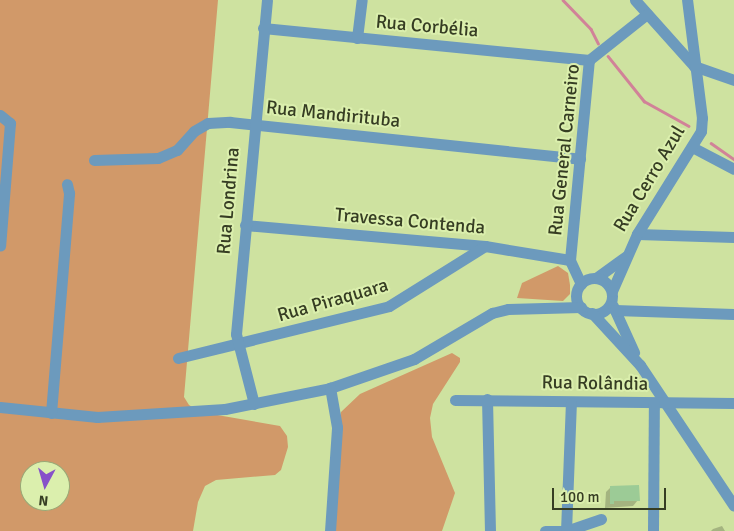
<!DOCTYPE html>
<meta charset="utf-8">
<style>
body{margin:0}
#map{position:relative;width:734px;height:531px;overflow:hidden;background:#cee2a0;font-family:Signika,sans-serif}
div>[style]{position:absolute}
.green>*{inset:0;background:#d19969}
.shadow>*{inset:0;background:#0003}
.stream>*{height:2.5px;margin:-1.25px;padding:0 1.25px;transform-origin:1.25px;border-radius:1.25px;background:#d18298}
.building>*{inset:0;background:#9ccb96}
.minor>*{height:11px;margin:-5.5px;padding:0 5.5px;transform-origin:5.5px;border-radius:5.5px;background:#6c9abd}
.minor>.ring{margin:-5.5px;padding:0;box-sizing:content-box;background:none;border:11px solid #6c9abd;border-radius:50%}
span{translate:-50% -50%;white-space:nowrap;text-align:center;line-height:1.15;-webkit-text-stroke:4px #dbefad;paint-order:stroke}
.street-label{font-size:19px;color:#363d23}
.north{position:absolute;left:20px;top:461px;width:50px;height:50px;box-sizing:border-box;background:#dbefad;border:1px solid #99a876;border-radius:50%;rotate:186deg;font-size:14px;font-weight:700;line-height:20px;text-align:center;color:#363d23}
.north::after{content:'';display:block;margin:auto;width:18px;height:22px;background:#8751c9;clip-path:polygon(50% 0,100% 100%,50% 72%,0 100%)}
.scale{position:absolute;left:552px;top:488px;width:114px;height:22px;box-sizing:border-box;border:2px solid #363d23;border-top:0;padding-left:6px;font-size:15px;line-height:18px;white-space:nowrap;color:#363d23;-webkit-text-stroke:4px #dbefad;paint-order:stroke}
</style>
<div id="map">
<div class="green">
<div style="clip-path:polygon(evenodd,0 0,218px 0,184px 397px,189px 405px,200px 412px,280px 426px,287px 436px,288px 447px,281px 470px,275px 475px,216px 480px,205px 486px,198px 502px,193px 531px,0 531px,0 0,30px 471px,60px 471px,60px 501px,30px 501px,30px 471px)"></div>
<div style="clip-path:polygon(558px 266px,568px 273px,570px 285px,570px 294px,563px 301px,517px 298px,522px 283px)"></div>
<div style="clip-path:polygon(452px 353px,460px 358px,460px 362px,433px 404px,430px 418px,432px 437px,455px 493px,442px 531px,329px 531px,336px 434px,341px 412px,360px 394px)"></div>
</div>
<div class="shadow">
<div style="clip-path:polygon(611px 487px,638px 500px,633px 506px,605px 508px,606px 492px)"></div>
<div style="clip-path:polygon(722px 526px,725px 531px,711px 531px,713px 529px)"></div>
</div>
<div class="stream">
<div style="left:563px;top:0;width:40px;rotate:46deg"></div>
<div style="left:591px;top:29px;width:16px;rotate:63deg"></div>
<div style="left:608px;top:56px;width:58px;rotate:51.3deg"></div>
<div style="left:644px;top:101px;width:51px;rotate:29.1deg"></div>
<div style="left:711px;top:143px;width:28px;rotate:35deg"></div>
</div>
<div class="building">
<div style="clip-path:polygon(639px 485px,640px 501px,614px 501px,614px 504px,610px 504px,610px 486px)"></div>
</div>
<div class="minor">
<div style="left:635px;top:0;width:89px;rotate:48.2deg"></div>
<div style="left:694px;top:66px;width:42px;rotate:19.3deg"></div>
<div style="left:263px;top:28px;width:328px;rotate:5.6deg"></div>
<div style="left:357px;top:38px;width:38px;rotate:-83deg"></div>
<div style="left:0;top:115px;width:13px;rotate:39deg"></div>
<div style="left:10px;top:123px;width:123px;rotate:94.6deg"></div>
<div style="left:692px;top:147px;width:47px;rotate:27.6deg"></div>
<div style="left:94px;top:160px;width:64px;rotate:-1.8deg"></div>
<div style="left:158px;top:158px;width:21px;rotate:-23deg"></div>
<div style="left:177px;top:150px;width:25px;rotate:-48deg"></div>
<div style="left:194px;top:131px;width:16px;rotate:-30deg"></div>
<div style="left:208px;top:123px;width:22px;rotate:-3deg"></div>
<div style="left:230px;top:122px;width:352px;rotate:6deg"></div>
<div style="left:245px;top:225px;width:241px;rotate:5deg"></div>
<div style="left:485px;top:246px;width:86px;rotate:9.4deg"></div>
<div style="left:637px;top:234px;width:97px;rotate:1.8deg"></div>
<div style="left:596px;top:278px;width:36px;rotate:-36deg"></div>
<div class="ring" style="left:576px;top:278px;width:25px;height:25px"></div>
<div style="left:581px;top:284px;width:26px;rotate:-115deg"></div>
<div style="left:570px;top:260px;width:201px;rotate:-84.6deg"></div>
<div style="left:589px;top:60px;width:74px;rotate:-38.4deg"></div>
<div style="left:612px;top:291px;width:62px;rotate:-66.3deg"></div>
<div style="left:637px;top:234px;width:121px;rotate:-58.1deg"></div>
<div style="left:701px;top:131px;width:13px;rotate:-86deg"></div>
<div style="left:702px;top:118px;width:119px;rotate:-97.2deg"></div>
<div style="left:613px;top:306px;width:51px;rotate:65.5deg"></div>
<div style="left:615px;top:310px;width:119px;rotate:1.9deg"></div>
<div style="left:592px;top:313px;width:71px;rotate:47.3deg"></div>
<div style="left:640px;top:365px;width:169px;rotate:56.3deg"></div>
<div style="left:178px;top:358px;width:217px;rotate:-13.8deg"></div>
<div style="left:389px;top:306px;width:113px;rotate:-32deg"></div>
<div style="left:487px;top:399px;width:132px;rotate:88.7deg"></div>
<div style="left:455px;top:400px;width:279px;rotate:0.6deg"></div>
<div style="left:254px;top:404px;width:72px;rotate:-104.4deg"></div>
<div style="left:236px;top:334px;width:335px;rotate:-84.7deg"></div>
<div style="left:0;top:407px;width:98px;rotate:5.9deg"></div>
<div style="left:97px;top:417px;width:128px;rotate:-3.6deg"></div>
<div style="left:225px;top:409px;width:107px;rotate:-11.3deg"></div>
<div style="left:330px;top:388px;width:89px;rotate:-19deg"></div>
<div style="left:414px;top:359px;width:91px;rotate:-30.5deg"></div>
<div style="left:492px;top:313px;width:16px;rotate:-14deg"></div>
<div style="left:508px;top:309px;width:73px;rotate:-1.6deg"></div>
<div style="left:51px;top:413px;width:221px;rotate:-85.3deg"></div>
<div style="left:69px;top:193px;width:9px;rotate:-103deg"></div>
<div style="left:330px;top:531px;width:104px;rotate:-86.1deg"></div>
<div style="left:337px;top:427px;width:40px;rotate:-100deg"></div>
<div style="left:545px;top:531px;width:21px"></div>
<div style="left:566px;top:531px;width:37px;rotate:-19deg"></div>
<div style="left:566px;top:531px;width:128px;rotate:-87.8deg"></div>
<div style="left:653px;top:531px;width:128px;rotate:-89.6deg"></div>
</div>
<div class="street-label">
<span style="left:427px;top:27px;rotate:5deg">Rua Corbélia</span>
<span style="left:333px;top:115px;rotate:6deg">Rua Mandirituba</span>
<span style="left:565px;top:150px;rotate:-84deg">Rua General Carneiro</span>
<span style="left:650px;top:179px;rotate:-59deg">Rua Cerro Azul</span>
<span style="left:229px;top:201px;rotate:-85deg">Rua Londrina</span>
<span style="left:410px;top:222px;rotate:5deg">Travessa Contenda</span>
<span style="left:333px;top:301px;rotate:-16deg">Rua Piraquara</span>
<span style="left:595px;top:384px;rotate:1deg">Rua Rolândia</span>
</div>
<div class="north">N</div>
<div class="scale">100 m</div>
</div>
